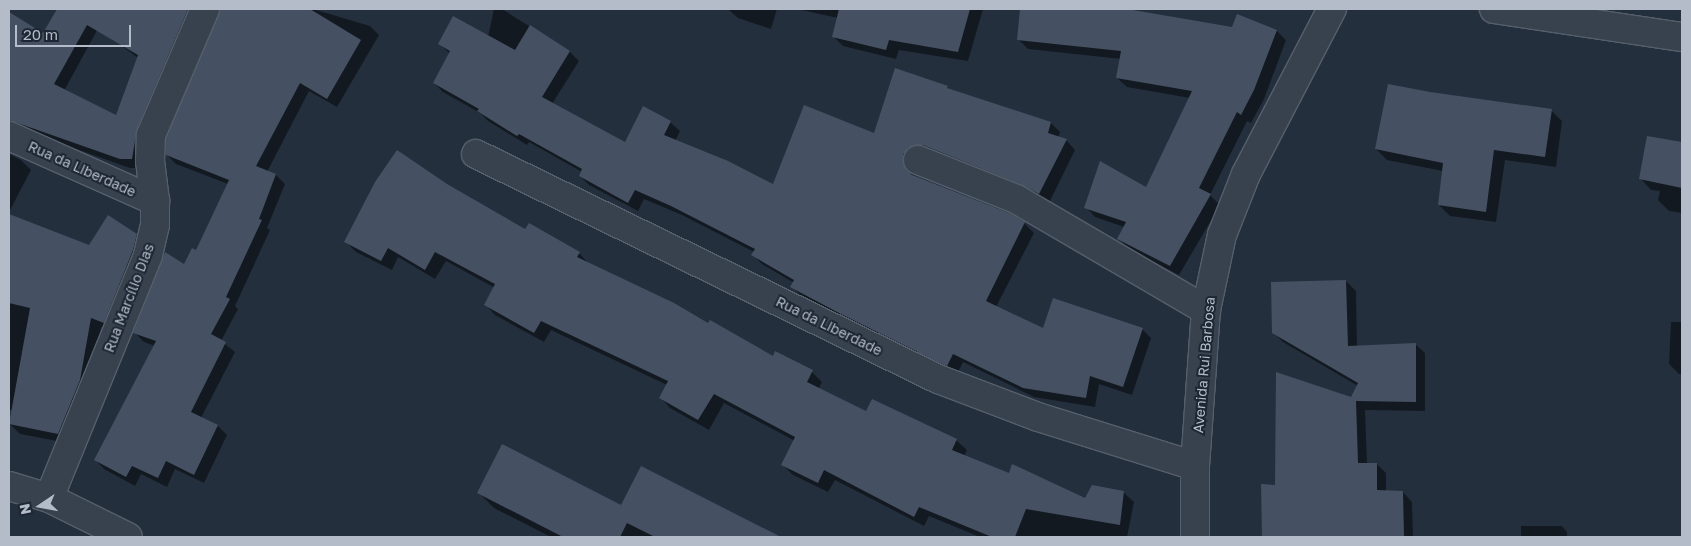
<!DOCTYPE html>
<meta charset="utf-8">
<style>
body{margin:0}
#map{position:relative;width:1691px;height:546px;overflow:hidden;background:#242f3e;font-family:"Golos Text",sans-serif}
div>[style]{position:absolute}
.shadow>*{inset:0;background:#0007}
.building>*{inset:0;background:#455162}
.roads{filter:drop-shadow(1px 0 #565f6c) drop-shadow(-1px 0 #565f6c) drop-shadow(0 1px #565f6c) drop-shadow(0 -1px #565f6c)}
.minor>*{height:28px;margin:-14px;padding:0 14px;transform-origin:14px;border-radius:14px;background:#38414e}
span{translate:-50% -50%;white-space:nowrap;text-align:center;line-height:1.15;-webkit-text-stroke:4px #1d2633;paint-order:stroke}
.street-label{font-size:14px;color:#b4bcc9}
.frame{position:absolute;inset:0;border:10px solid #b4bcc9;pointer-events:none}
.north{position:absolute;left:15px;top:481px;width:50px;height:50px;-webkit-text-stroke:4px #1d2633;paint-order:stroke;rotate:258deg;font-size:14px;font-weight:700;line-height:20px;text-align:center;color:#b4bcc9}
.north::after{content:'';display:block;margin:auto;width:18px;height:22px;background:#b4bcc9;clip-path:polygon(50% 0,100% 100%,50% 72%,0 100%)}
.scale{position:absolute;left:15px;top:25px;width:116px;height:22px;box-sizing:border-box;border:2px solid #b4bcc9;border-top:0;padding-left:6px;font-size:15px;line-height:18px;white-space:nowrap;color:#b4bcc9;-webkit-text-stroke:4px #1d2633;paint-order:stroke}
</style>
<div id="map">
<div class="shadow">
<div style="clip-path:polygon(58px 9px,82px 9px,101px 23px,64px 91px,116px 117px,138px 58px,117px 42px,135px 9px,202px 9px,141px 168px,130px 168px,9px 125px,9px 35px,18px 19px,44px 35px)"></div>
<div style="clip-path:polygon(221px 9px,317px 9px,316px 10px,370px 26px,379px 35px,337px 107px,309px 91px,267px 172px,276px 175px,285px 184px,267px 228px,270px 230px,235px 306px,238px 309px,221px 341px,235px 352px,201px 418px,218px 426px,227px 435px,204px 483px,175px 469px,167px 487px,141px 474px,135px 486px,104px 469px,95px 459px,155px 346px,144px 342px,135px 333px,196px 252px,228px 184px,176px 164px,167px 155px)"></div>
<div style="clip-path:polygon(494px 9px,502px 9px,570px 52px,579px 61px,552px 104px,625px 144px,670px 122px,680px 131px,675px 141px,774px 186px,875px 134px,947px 87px,950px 90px,1051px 123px,1060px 132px,1058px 138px,1066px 140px,1075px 150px,1049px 203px,912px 164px,912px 173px,913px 176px,1009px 214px,1024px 223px,1034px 233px,996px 307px,1043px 330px,1142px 329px,1151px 338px,1132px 395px,1099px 384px,1095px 407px,1034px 397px,963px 362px,957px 374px,849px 322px,801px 296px,792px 286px,794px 283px,762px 264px,753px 255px,754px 252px,682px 215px,644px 199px,638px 211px,589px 185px,580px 176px,582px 172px,529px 142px,527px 145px,488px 121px,480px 113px,443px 92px,434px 83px,450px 54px,440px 44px,488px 37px)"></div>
<div style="clip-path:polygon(728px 9px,777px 9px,771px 29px,738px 18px)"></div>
<div style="clip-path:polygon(797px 9px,983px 9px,968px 61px,899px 50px,896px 59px,843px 46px,833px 36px,838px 18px)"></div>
<div style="clip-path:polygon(1021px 9px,1120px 9px,1233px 29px,1277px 31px,1286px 40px,1264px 99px,1251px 123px,1247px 121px,1210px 195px,1220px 205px,1179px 275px,1129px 249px,1119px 239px,1124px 227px,1095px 217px,1086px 207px,1146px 188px,1190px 98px,1127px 87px,1117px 78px,1121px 59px,1028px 49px,1018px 39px)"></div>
<div style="clip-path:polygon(1430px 94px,1551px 110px,1562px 121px,1556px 167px,1505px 160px,1496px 222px,1450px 216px,1439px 205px,1443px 171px,1387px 160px,1376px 149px)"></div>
<div style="clip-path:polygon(1648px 137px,1682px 144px,1682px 213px,1669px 211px,1658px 200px,1660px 191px,1651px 190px,1641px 179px)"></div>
<div style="clip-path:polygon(9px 154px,21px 160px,31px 170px,9px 212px)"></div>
<div style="clip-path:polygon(447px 185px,526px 231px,579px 253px,589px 264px,773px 358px,776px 353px,812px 372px,822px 382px,818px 390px,867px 413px,956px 440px,967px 450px,964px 456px,1009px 475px,1086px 500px,1123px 492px,1134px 502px,1127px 537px,980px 537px,929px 516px,924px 526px,835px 480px,828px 492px,793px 475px,783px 465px,795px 441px,724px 403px,709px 430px,670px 408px,660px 397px,667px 385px,551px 330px,544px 342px,495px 315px,485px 304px,495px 288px,446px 261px,435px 279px,398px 257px,392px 270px,356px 252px,346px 242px)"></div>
<div style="clip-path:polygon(9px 215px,89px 247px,136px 234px,146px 245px,114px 332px,101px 327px,90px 391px,68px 443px,20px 434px,10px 424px,13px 410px,9px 410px)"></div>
<div style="clip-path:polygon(1346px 281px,1356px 291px,1357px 347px,1415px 344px,1425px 353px,1425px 411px,1365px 410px,1367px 464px,1377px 464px,1386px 473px,1386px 492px,1403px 492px,1412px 502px,1413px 537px,1263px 537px,1262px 486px,1276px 486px,1352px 399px,1358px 386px,1283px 342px,1273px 332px)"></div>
<div style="clip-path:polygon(1671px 322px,1682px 322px,1682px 374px,1679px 374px,1669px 364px)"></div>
<div style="clip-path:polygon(642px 467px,778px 537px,551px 537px,494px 508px,478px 492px,622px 507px)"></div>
<div style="clip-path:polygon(1521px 526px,1562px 526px,1567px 532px,1567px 537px,1521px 537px)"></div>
</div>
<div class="building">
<div style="clip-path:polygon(evenodd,57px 9px,188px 9px,137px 129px,132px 159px,120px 159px,9px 120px,9px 12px,43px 33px,57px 9px,87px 25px,138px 55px,116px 115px,54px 84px,87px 25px)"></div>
<div style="clip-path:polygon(220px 9px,310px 9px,361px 40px,327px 99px,300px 83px,256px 166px,276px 174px,259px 219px,262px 220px,226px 297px,230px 299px,211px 334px,226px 342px,191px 412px,218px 425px,194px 475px,166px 461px,158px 478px,132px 466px,126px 477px,94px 460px,156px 341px,133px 333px,165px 252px,184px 264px,192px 248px,196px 250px,229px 180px,166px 155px,166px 138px)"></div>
<div style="clip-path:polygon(839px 9px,970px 9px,958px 52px,889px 40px,886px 50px,832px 37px)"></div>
<div style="clip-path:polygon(1020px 9px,1127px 9px,1232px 27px,1237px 14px,1277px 30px,1254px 90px,1241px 115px,1237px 112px,1199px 188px,1211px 194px,1170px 266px,1117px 239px,1126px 222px,1084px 208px,1100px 161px,1146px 187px,1192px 91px,1116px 78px,1121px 51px,1017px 40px)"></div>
<div style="clip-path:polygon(453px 16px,515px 50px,530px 25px,570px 51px,542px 97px,625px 142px,643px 106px,671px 121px,664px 135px,728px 161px,773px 184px,804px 105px,874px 133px,895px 68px,948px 86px,947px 88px,1051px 122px,1048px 133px,1067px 139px,1039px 194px,1022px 185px,923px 145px,915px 145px,908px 148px,903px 155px,903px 163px,906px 170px,912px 175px,1009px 213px,1025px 222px,986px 301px,1043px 328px,1053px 298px,1143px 328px,1123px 387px,1090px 376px,1086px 398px,1023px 388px,953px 354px,947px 366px,944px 365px,839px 313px,790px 287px,794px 280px,751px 255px,755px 249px,671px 206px,635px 190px,628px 203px,579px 176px,582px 169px,519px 134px,517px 136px,477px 111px,479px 109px,433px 83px,450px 51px,438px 44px)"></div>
<div style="clip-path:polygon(1388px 84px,1430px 92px,1552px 109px,1545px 157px,1494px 150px,1486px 212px,1438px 205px,1443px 163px,1375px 149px)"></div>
<div style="clip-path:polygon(1647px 136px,1682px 142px,1682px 188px,1639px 179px)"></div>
<div style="clip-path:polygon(397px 150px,447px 184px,525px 229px,529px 223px,580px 252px,577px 257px,674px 303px,708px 323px,710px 320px,773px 356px,775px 351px,813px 370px,807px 382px,866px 411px,872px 399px,957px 439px,952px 450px,1009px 473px,1012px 464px,1085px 498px,1092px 485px,1124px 491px,1120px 525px,1026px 509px,1015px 537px,992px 537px,919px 507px,914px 517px,824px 470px,818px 483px,781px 465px,795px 437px,714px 394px,698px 420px,659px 398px,668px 381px,541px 321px,534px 333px,484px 305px,495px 284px,435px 252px,425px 270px,388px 248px,381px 261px,344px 242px,375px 182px)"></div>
<div style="clip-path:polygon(9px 214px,89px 245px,108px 215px,137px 234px,133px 250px,104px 323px,91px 318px,80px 380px,58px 434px,9px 424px,30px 308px,9px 303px)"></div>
<div style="clip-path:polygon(1346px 280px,1348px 346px,1416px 343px,1416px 402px,1356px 401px,1358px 463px,1377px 463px,1377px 490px,1403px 491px,1404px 537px,1262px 537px,1261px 484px,1275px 485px,1276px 372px,1351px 397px,1358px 383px,1272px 333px,1271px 282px)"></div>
<div style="clip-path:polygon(502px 444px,621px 505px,641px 466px,781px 537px,655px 537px,627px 523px,620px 537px,563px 537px,477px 493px)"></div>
</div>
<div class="roads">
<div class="minor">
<div style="left:1494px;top:9px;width:190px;rotate:8.5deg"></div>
<div style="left:9px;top:136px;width:160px;rotate:24deg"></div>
<div style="left:476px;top:154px;width:514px;rotate:25.97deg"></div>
<div style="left:938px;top:379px;width:107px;rotate:20.8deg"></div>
<div style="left:1038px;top:417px;width:164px;rotate:17.3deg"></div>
<div style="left:918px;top:160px;width:105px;rotate:21.7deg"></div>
<div style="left:1016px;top:199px;width:220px;rotate:30.3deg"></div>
<div style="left:9px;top:486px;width:42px;rotate:16.7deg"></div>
<div style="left:49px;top:498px;width:88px;rotate:26.3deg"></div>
<div style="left:49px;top:498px;width:262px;rotate:-67.8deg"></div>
<div style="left:148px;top:255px;width:31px;rotate:-77deg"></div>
<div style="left:155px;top:225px;width:24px;rotate:-90deg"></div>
<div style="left:155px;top:201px;width:40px;rotate:-97.1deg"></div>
<div style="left:150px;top:161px;width:26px;rotate:-88deg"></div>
<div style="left:151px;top:135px;width:137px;rotate:-66.8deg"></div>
<div style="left:1195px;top:537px;width:71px;rotate:-90deg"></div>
<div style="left:1195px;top:466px;width:156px;rotate:-86deg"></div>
<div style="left:1206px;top:310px;width:77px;rotate:-78deg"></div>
<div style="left:1222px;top:235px;width:66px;rotate:-68.5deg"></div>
<div style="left:1246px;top:174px;width:186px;rotate:-62.5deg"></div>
</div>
</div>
<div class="street-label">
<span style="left:82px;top:169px;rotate:24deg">Rua da Liberdade</span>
<span style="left:129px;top:298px;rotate:-69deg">Rua Marcílio Dias</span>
<span style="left:829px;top:326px;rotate:26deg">Rua da Liberdade</span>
<span style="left:1204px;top:365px;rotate:-85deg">Avenida Rui Barbosa</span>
</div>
<div class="frame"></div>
<div class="north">N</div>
<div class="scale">20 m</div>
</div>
